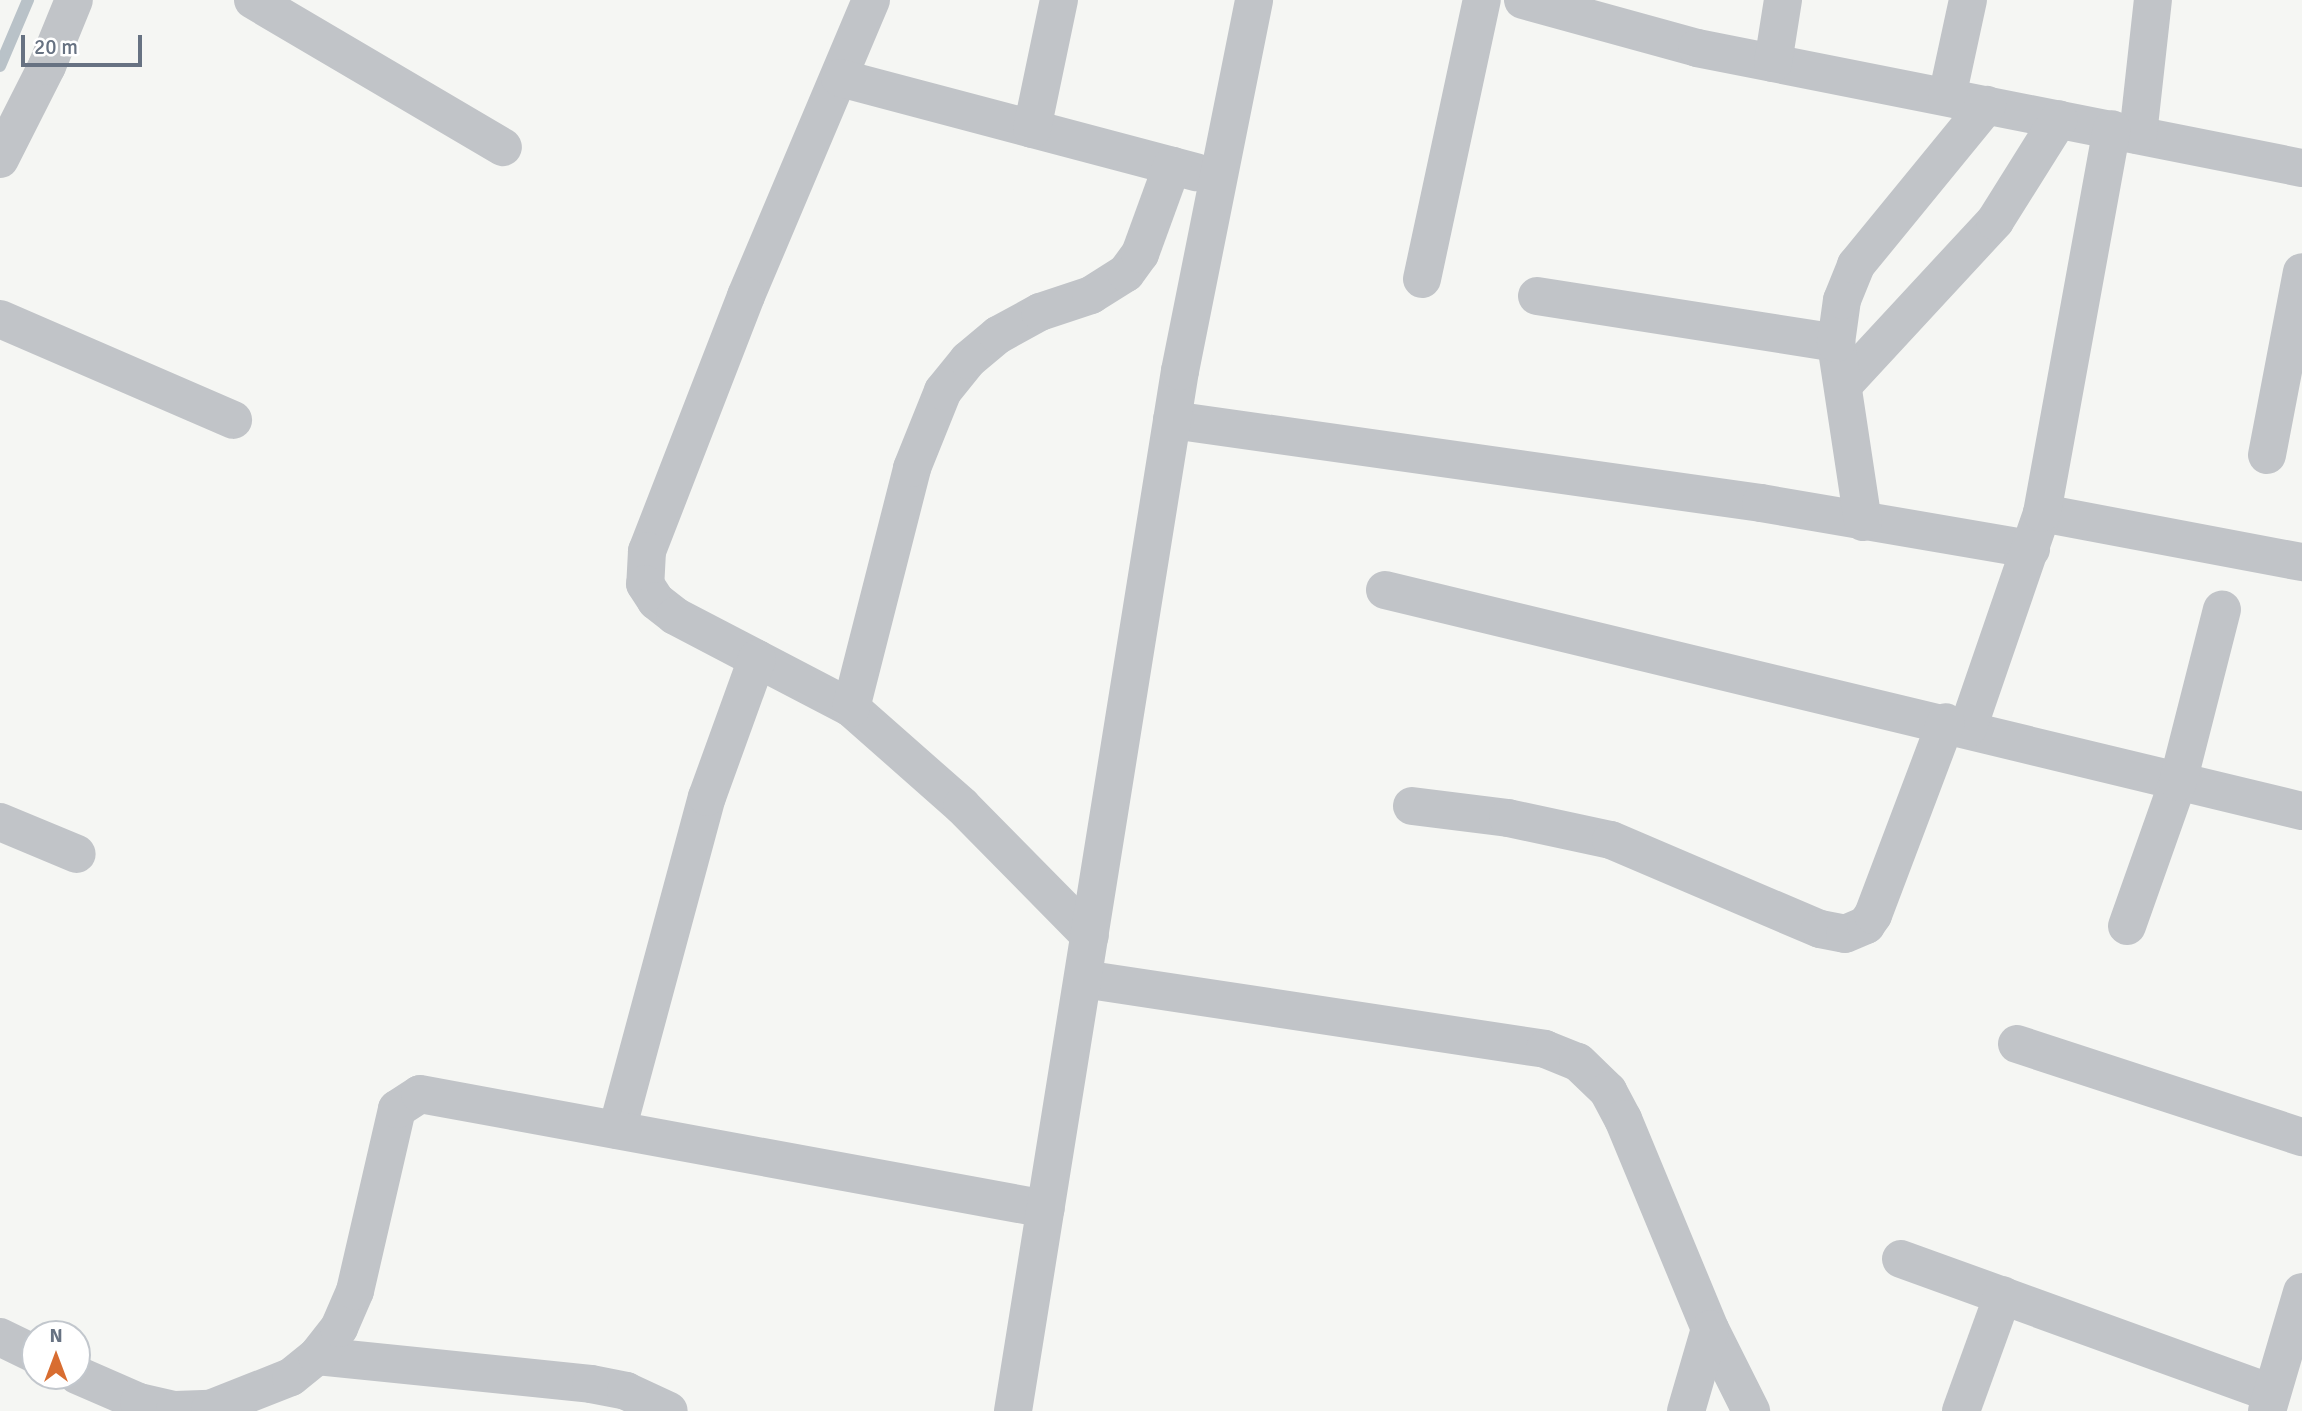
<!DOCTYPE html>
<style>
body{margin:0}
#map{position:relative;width:2302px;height:1411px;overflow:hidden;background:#f5f6f3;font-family:Signika,sans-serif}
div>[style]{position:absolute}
.stream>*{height:12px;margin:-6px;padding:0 6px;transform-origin:6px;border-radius:6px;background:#b9c2c8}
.minor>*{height:38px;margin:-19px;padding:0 19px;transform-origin:19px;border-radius:19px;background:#c1c4c8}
span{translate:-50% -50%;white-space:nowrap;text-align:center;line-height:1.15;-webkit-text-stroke:7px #fff;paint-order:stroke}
.north{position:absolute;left:21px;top:1320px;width:70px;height:70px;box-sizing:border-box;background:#fff;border:2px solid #c2c7cd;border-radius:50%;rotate:0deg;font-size:19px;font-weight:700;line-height:28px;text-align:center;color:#677282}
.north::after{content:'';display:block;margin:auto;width:24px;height:32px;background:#d86d31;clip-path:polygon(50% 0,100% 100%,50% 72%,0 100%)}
.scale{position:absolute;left:21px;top:35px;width:121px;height:32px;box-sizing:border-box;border:4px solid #677282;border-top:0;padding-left:9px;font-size:21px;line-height:24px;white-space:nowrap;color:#677282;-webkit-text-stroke:5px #fff;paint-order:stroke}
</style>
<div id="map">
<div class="stream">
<div style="left:0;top:66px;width:72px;rotate:-67deg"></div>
</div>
<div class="minor">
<div style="left:253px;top:0;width:290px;rotate:30.5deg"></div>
<div style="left:871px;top:0;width:321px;rotate:112.9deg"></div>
<div style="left:746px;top:296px;width:274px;rotate:111.2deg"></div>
<div style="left:647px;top:551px;width:33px;rotate:93deg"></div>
<div style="left:645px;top:584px;width:20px;rotate:57deg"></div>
<div style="left:656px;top:601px;width:24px;rotate:38deg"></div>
<div style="left:675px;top:616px;width:199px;rotate:27.6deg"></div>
<div style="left:851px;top:708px;width:148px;rotate:41.4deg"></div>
<div style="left:962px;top:806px;width:182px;rotate:45.4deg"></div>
<div style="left:1523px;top:0;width:180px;rotate:15.4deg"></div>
<div style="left:1697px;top:48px;width:617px;rotate:11.22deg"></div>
<div style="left:1773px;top:63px;width:64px;rotate:-81deg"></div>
<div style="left:840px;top:78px;width:369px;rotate:14.8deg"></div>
<div style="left:1947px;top:97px;width:99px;rotate:-77.8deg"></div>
<div style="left:1032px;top:129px;width:132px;rotate:-78.2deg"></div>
<div style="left:2138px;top:135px;width:136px;rotate:-83.7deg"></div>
<div style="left:0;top:159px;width:104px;rotate:-63.2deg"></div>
<div style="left:47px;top:66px;width:71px;rotate:-67.8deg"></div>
<div style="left:1422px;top:279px;width:285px;rotate:-77.9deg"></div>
<div style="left:1537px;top:296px;width:303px;rotate:8.9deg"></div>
<div style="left:0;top:319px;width:254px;rotate:23.4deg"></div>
<div style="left:1845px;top:383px;width:221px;rotate:-47.2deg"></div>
<div style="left:1995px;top:221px;width:120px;rotate:-57.9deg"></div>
<div style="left:1172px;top:420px;width:595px;rotate:8.02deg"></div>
<div style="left:1761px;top:503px;width:274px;rotate:9.7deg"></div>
<div style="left:2267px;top:455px;width:186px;rotate:-79.2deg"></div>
<div style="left:2042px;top:513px;width:265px;rotate:10.7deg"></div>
<div style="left:1863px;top:522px;width:181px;rotate:-98.6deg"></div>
<div style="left:1836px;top:343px;width:43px;rotate:-82.1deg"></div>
<div style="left:1842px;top:300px;width:38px;rotate:-68deg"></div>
<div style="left:1856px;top:265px;width:207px;rotate:-50.7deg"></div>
<div style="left:1385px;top:590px;width:943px;rotate:13.55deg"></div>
<div style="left:851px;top:708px;width:248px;rotate:-75.7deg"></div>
<div style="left:912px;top:468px;width:83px;rotate:-68.1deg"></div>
<div style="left:943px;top:391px;width:40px;rotate:-51deg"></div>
<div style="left:968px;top:360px;width:39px;rotate:-40deg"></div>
<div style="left:998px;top:335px;width:48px;rotate:-28.7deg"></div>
<div style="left:1040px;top:312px;width:54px;rotate:-18.4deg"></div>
<div style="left:1091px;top:295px;width:41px;rotate:-32.2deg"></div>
<div style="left:1126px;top:273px;width:24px;rotate:-54deg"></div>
<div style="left:1140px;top:254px;width:94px;rotate:-70deg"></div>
<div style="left:1968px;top:728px;width:227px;rotate:-71deg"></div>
<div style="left:2042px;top:513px;width:390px;rotate:-79.7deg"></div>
<div style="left:1412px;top:806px;width:97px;rotate:7.1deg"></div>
<div style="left:1508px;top:818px;width:105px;rotate:12.1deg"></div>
<div style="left:1611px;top:840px;width:227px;rotate:23.1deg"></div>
<div style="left:1820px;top:929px;width:25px;rotate:11deg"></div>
<div style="left:1845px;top:934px;width:23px;rotate:-23deg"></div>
<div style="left:1866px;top:925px;width:12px;rotate:-55deg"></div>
<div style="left:1873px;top:915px;width:206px;rotate:-69.3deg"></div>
<div style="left:0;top:822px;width:83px;rotate:22.6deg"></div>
<div style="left:2127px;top:926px;width:153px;rotate:-70.5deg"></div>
<div style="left:2178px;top:782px;width:178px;rotate:-75.7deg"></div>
<div style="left:1083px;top:979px;width:467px;rotate:8.6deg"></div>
<div style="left:1545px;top:1049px;width:35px;rotate:22deg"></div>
<div style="left:1578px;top:1062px;width:42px;rotate:44deg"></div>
<div style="left:1608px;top:1091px;width:32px;rotate:62deg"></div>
<div style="left:1623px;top:1119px;width:227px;rotate:67.5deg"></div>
<div style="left:1710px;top:1329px;width:92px;rotate:63.4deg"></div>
<div style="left:2017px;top:1044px;width:300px;rotate:18.1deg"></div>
<div style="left:617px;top:1130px;width:345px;rotate:-74.9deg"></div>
<div style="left:707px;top:797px;width:147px;rotate:-70.1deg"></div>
<div style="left:1901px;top:1259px;width:394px;rotate:19.9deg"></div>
<div style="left:0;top:1337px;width:39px;rotate:26deg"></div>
<div style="left:317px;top:1356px;width:275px;rotate:5.8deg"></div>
<div style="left:591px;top:1384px;width:36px;rotate:11deg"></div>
<div style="left:626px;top:1391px;width:47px;rotate:24.9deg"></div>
<div style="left:77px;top:1375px;width:68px;rotate:23.5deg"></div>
<div style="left:139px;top:1402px;width:37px;rotate:13deg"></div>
<div style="left:175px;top:1410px;width:35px;rotate:-2deg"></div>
<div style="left:210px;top:1409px;width:87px;rotate:-21.6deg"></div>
<div style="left:291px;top:1377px;width:33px;rotate:-39deg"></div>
<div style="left:317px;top:1356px;width:36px;rotate:-52deg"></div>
<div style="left:339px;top:1328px;width:40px;rotate:-66.6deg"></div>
<div style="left:355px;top:1291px;width:187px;rotate:-77deg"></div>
<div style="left:397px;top:1109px;width:27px;rotate:-33deg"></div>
<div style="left:420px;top:1094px;width:636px;rotate:10.41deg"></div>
<div style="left:1013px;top:1411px;width:1053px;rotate:-80.88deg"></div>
<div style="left:1180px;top:371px;width:378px;rotate:-78.7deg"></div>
<div style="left:1686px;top:1411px;width:85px;rotate:-73.7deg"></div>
<div style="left:1961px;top:1411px;width:123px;rotate:-70.1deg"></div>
<div style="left:2267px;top:1411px;width:124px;rotate:-73.6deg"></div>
</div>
<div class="north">N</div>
<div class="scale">20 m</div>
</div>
